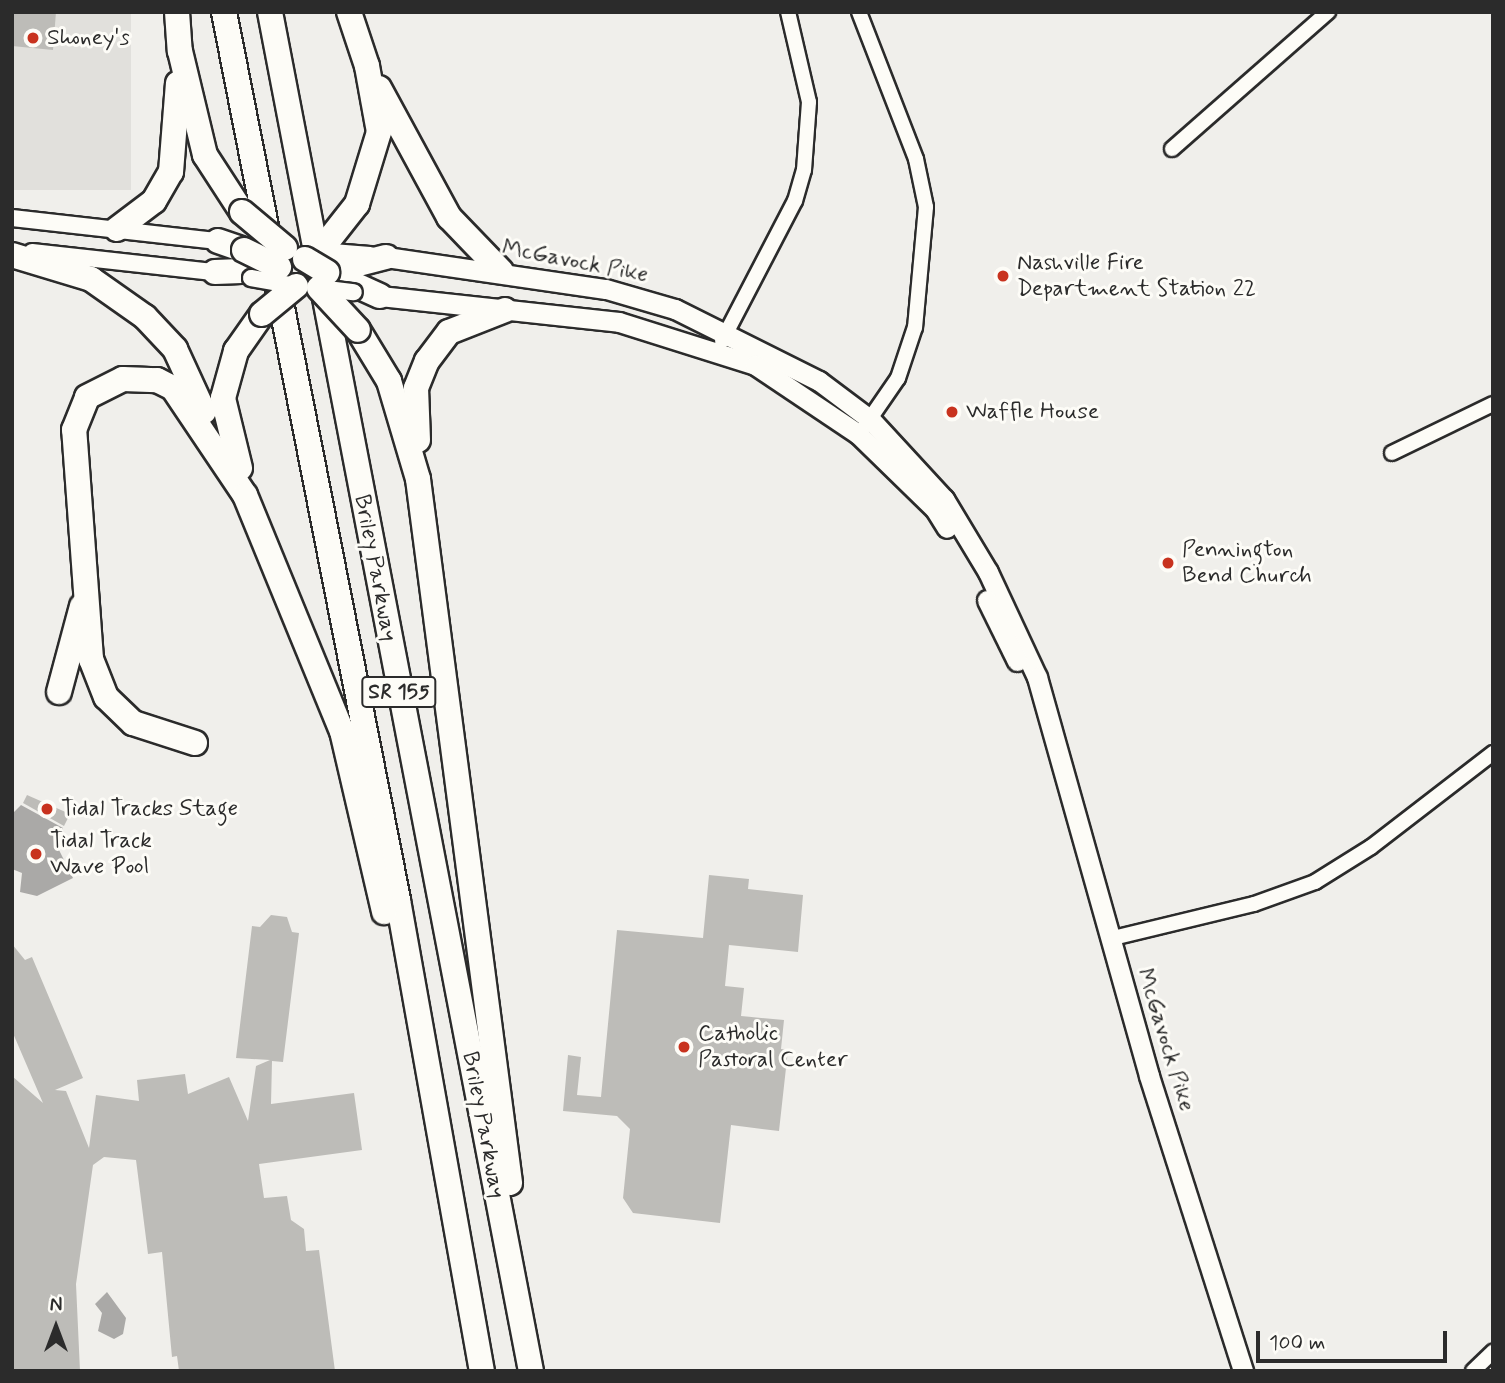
<!DOCTYPE html>
<style>
body{margin:0}
#map{position:relative;width:1505px;height:1383px;overflow:hidden;background:#f0efeb;font-family:Mynerve,sans-serif}
div>[style]{position:absolute}
.built>*{inset:0;background:#e1e0dc;transform-origin:0 0}
.water>*{inset:0;background:#aaa9a7}
.building>*{inset:0;background:#bdbcb8}
.roads{filter:drop-shadow(2px 0 #2b2b2b) drop-shadow(-2px 0 #2b2b2b) drop-shadow(0 2px #2b2b2b) drop-shadow(0 -2px #2b2b2b)}
.minor>*{height:14px;margin:-7px;padding:0 7px;transform-origin:7px;border-radius:7px;background:#fdfcf7}
.tertiary>*{height:16px;margin:-8px;padding:0 8px;transform-origin:8px;border-radius:8px;background:#fdfcf7}
.secondary>*{height:19px;margin:-9.5px;padding:0 9.5px;transform-origin:9.5px;border-radius:9.5px;background:#fdfcf7}
.motorway>*{height:24px;margin:-12px;padding:0 12px;transform-origin:12px;border-radius:12px;background:#fdfcf7}
.bridges{filter:drop-shadow(2px 0 #2b2b2b) drop-shadow(-2px 0 #2b2b2b) drop-shadow(0 2px #2b2b2b) drop-shadow(0 -2px #2b2b2b)}
.tertiary-bridge>*{height:16px;margin:-8px;padding:0 8px;transform-origin:8px;border-radius:8px;background:#fdfcf7}
.motorway-bridge>*{height:24px;margin:-12px;padding:0 12px;transform-origin:12px;border-radius:12px;background:#fdfcf7}
.dots>*{width:19px;height:19px;translate:-50% -50%;box-sizing:border-box;border:4px solid #fdfcf7;border-radius:50%}
span{translate:-50% -50%;white-space:nowrap;text-align:center;line-height:1.15;-webkit-text-stroke:6px #fdfcf7;paint-order:stroke}
.shield-label span{padding:2px 5px;background:#fdfcf7;border:2px solid;border-radius:5px;-webkit-text-stroke-width:0}
.shield-label{font-size:21px;color:#2b2b2b;font-weight:700}
.poi-label{font-size:23px;color:#2b2b2b}
.left{translate:0 -50%;text-align:left}
.street-label{font-size:23px;color:#2b2b2b}
.frame{position:absolute;inset:0;border:14px solid #2b2b2b;pointer-events:none}
.north{position:absolute;left:21px;top:1292px;width:70px;height:70px;-webkit-text-stroke:5px #fdfcf7;paint-order:stroke;rotate:0deg;font-size:19px;font-weight:700;line-height:28px;text-align:center;color:#2b2b2b}
.north::after{content:'';display:block;margin:auto;width:24px;height:32px;background:#2b2b2b;clip-path:polygon(50% 0,100% 100%,50% 72%,0 100%)}
.scale{position:absolute;left:1256px;top:1331px;width:191px;height:32px;box-sizing:border-box;border:4px solid #2b2b2b;border-top:0;padding-left:9px;font-size:21px;line-height:24px;white-space:nowrap;color:#2b2b2b;-webkit-text-stroke:5px #fdfcf7;paint-order:stroke}
</style>
<div id="map">
<div class="built">
<div style="left:12px;top:12px;width:119px;height:178px"></div>
</div>
<div class="water">
<div style="clip-path:polygon(21px 805px,63px 828px,59px 850px,73px 878px,37px 896px,20px 892px,22px 873px,12px 869px,12px 814px)"></div>
<div style="clip-path:polygon(107px 1292px,126px 1318px,123px 1334px,114px 1339px,98px 1331px,102px 1313px,95px 1304px)"></div>
</div>
<div class="building">
<div style="clip-path:polygon(12px 12px,56px 12px,53px 50px,12px 46px)"></div>
<div style="clip-path:polygon(27px 795px,70px 814px,64px 826px,23px 803px)"></div>
<div style="clip-path:polygon(709px 875px,749px 879px,748px 889px,803px 895px,798px 952px,729px 945px,725px 986px,744px 988px,741px 1016px,784px 1020px,781px 1049px,788px 1050px,779px 1131px,731px 1125px,720px 1223px,633px 1213px,623px 1198px,630px 1129px,617px 1116px,563px 1111px,568px 1055px,581px 1057px,577px 1095px,601px 1097px,617px 930px,703px 938px)"></div>
<div style="clip-path:polygon(271px 915px,287px 917px,292px 932px,299px 933px,283px 1062px,272px 1061px,271px 1104px,354px 1093px,362px 1150px,259px 1164px,264px 1198px,287px 1196px,291px 1220px,304px 1229px,306px 1251px,319px 1250px,335px 1371px,179px 1371px,177px 1356px,172px 1357px,162px 1252px,148px 1254px,136px 1160px,104px 1157px,93px 1165px,76px 1284px,80px 1371px,12px 1371px,12px 1076px,43px 1103px,12px 1031px,12px 944px,25px 960px,32px 957px,83px 1078px,55px 1090px,66px 1091px,89px 1148px,96px 1095px,139px 1101px,137px 1080px,185px 1074px,188px 1094px,229px 1077px,248px 1121px,256px 1066px,270px 1060px,236px 1058px,252px 926px,260px 927px)"></div>
</div>
<div class="roads">
<div class="minor">
<div style="left:859px;top:12px;width:158px;rotate:68.8deg"></div>
<div style="left:916px;top:159px;width:49px;rotate:78.2deg"></div>
<div style="left:926px;top:207px;width:121px;rotate:95.2deg"></div>
<div style="left:915px;top:327px;width:54px;rotate:108.4deg"></div>
<div style="left:898px;top:378px;width:58px;rotate:124.5deg"></div>
<div style="left:1172px;top:149px;width:208px;rotate:-41.3deg"></div>
<div style="left:722px;top:341px;width:158px;rotate:-62.5deg"></div>
<div style="left:795px;top:201px;width:32px;rotate:-74deg"></div>
<div style="left:804px;top:170px;width:68px;rotate:-85.8deg"></div>
<div style="left:809px;top:102px;width:92px;rotate:-103.1deg"></div>
<div style="left:1392px;top:453px;width:112px;rotate:-25.9deg"></div>
<div style="left:1109px;top:939px;width:149px;rotate:-13.6deg"></div>
<div style="left:1254px;top:904px;width:65px;rotate:-19.8deg"></div>
<div style="left:1315px;top:882px;width:66px;rotate:-32deg"></div>
<div style="left:1371px;top:847px;width:154px;rotate:-37.6deg"></div>
<div style="left:1473px;top:1371px;width:28px;rotate:-44deg"></div>
</div>
<div class="tertiary">
<div style="left:12px;top:218px;width:216px;rotate:6.4deg"></div>
<div style="left:320px;top:251px;width:50px;rotate:4.6deg"></div>
<div style="left:32px;top:252px;width:191px;rotate:6.3deg"></div>
</div>
<div class="secondary">
<div style="left:386px;top:257px;width:222px;rotate:8.3deg"></div>
<div style="left:606px;top:289px;width:72px;rotate:16.2deg"></div>
<div style="left:675px;top:309px;width:161px;rotate:26.6deg"></div>
<div style="left:819px;top:381px;width:65px;rotate:36.9deg"></div>
<div style="left:871px;top:420px;width:108px;rotate:47.3deg"></div>
<div style="left:944px;top:499px;width:85px;rotate:58.9deg"></div>
<div style="left:988px;top:572px;width:116px;rotate:65deg"></div>
<div style="left:1037px;top:677px;width:414px;rotate:74.3deg"></div>
<div style="left:1149px;top:1076px;width:310px;rotate:72.3deg"></div>
<div style="left:380px;top:296px;width:240px;rotate:6.2deg"></div>
<div style="left:619px;top:322px;width:143px;rotate:17.5deg"></div>
<div style="left:755px;top:365px;width:124px;rotate:33.8deg"></div>
<div style="left:858px;top:434px;width:107px;rotate:44.2deg"></div>
<div style="left:935px;top:509px;width:22px;rotate:58deg"></div>
<div style="left:987px;top:600px;width:68px;rotate:63.8deg"></div>
</div>
<div class="motorway">
<div style="left:177px;top:12px;width:39px;rotate:86deg"></div>
<div style="left:180px;top:51px;width:107px;rotate:76.5deg"></div>
<div style="left:205px;top:155px;width:68px;rotate:57deg"></div>
<div style="left:224px;top:12px;width:905px;rotate:78.91deg"></div>
<div style="left:398px;top:900px;width:478px;rotate:79.9deg"></div>
<div style="left:270px;top:12px;width:1384px;rotate:79.13deg"></div>
<div style="left:379px;top:88px;width:147px;rotate:61.5deg"></div>
<div style="left:449px;top:217px;width:75px;rotate:46.1deg"></div>
<div style="left:117px;top:229px;width:46px;rotate:-37.1deg"></div>
<div style="left:154px;top:201px;width:34px;rotate:-60deg"></div>
<div style="left:171px;top:172px;width:89px;rotate:-85.5deg"></div>
<div style="left:218px;top:241px;width:28px;rotate:19deg"></div>
<div style="left:320px;top:251px;width:60px;rotate:-51.8deg"></div>
<div style="left:357px;top:204px;width:75px;rotate:-73deg"></div>
<div style="left:379px;top:132px;width:67px;rotate:-100.3deg"></div>
<div style="left:367px;top:66px;width:57px;rotate:-108.4deg"></div>
<div style="left:12px;top:255px;width:83px;rotate:16.9deg"></div>
<div style="left:91px;top:279px;width:66px;rotate:35.1deg"></div>
<div style="left:145px;top:317px;width:44px;rotate:46.8deg"></div>
<div style="left:175px;top:349px;width:69px;rotate:65.3deg"></div>
<div style="left:215px;top:272px;width:33px;rotate:-2deg"></div>
<div style="left:327px;top:272px;width:61px;rotate:-14.3deg"></div>
<div style="left:327px;top:272px;width:58px;rotate:24.4deg"></div>
<div style="left:358px;top:330px;width:60px;rotate:58.7deg"></div>
<div style="left:389px;top:381px;width:102px;rotate:73.5deg"></div>
<div style="left:418px;top:479px;width:710px;rotate:82.55deg"></div>
<div style="left:418px;top:440px;width:52px;rotate:-92.2deg"></div>
<div style="left:416px;top:388px;width:29px;rotate:-68deg"></div>
<div style="left:427px;top:361px;width:36px;rotate:-53deg"></div>
<div style="left:449px;top:332px;width:60px;rotate:-21.4deg"></div>
<div style="left:240px;top:468px;width:72px;rotate:-103.7deg"></div>
<div style="left:223px;top:398px;width:49px;rotate:-74.5deg"></div>
<div style="left:236px;top:351px;width:45px;rotate:-54.9deg"></div>
<div style="left:59px;top:692px;width:89px;rotate:-75deg"></div>
<div style="left:195px;top:743px;width:65px;rotate:-162.1deg"></div>
<div style="left:133px;top:723px;width:37px;rotate:-136deg"></div>
<div style="left:106px;top:697px;width:41px;rotate:-111.5deg"></div>
<div style="left:91px;top:659px;width:230px;rotate:-94.2deg"></div>
<div style="left:74px;top:430px;width:35px;rotate:-68deg"></div>
<div style="left:87px;top:397px;width:40px;rotate:-26.6deg"></div>
<div style="left:123px;top:379px;width:34px;rotate:2deg"></div>
<div style="left:157px;top:380px;width:18px;rotate:27deg"></div>
<div style="left:173px;top:388px;width:129px;rotate:56.1deg"></div>
<div style="left:245px;top:495px;width:255px;rotate:67.7deg"></div>
<div style="left:342px;top:731px;width:186px;rotate:76.9deg"></div>
</div>
</div>
<div class="bridges">
<div class="tertiary-bridge">
<div style="left:251px;top:278px;width:46px;rotate:10.1deg"></div>
<div style="left:319px;top:288px;width:35px;rotate:7deg"></div>
</div>
<div class="motorway-bridge">
<div style="left:242px;top:212px;width:56px;rotate:39.9deg"></div>
<div style="left:244px;top:250px;width:39px;rotate:26deg"></div>
<div style="left:305px;top:259px;width:26px;rotate:31deg"></div>
<div style="left:319px;top:288px;width:57px;rotate:47.1deg"></div>
<div style="left:262px;top:314px;width:44px;rotate:-39.5deg"></div>
</div>
</div>
<div class="dots">
<div style="left:33px;top:38px;background:#c8321e"></div>
<div style="left:1003px;top:276px;background:#c8321e"></div>
<div style="left:952px;top:412px;background:#c8321e"></div>
<div style="left:1168px;top:563px;background:#c8321e"></div>
<div style="left:47px;top:809px;background:#c8321e"></div>
<div style="left:36px;top:854px;background:#c8321e"></div>
<div style="left:684px;top:1047px;background:#c8321e"></div>
</div>
<div class="shield-label">
<span style="left:399px;top:692px">SR 155</span>
</div>
<div class="poi-label">
<span class="left" style="left:47px;top:38px">Shoney's</span>
<span class="left" style="left:1017px;top:276px">Nashville Fire<br>Department Station 22</span>
<span class="left" style="left:966px;top:412px">Waffle House</span>
<span class="left" style="left:1182px;top:563px">Pennington<br>Bend Church</span>
<span class="left" style="left:61px;top:809px">Tidal Tracks Stage</span>
<span class="left" style="left:50px;top:854px">Tidal Track<br>Wave Pool</span>
<span class="left" style="left:698px;top:1047px">Catholic<br>Pastoral Center</span>
</div>
<div class="street-label">
<span style="left:575px;top:262px;rotate:11deg">McGavock Pike</span>
<span style="left:375px;top:568px;rotate:79deg">Briley Parkway</span>
<span style="left:1165px;top:1040px;rotate:73deg">McGavock Pike</span>
<span style="left:483px;top:1125px;rotate:79deg">Briley Parkway</span>
</div>
<div class="frame"></div>
<div class="north">N</div>
<div class="scale">100 m</div>
</div>
